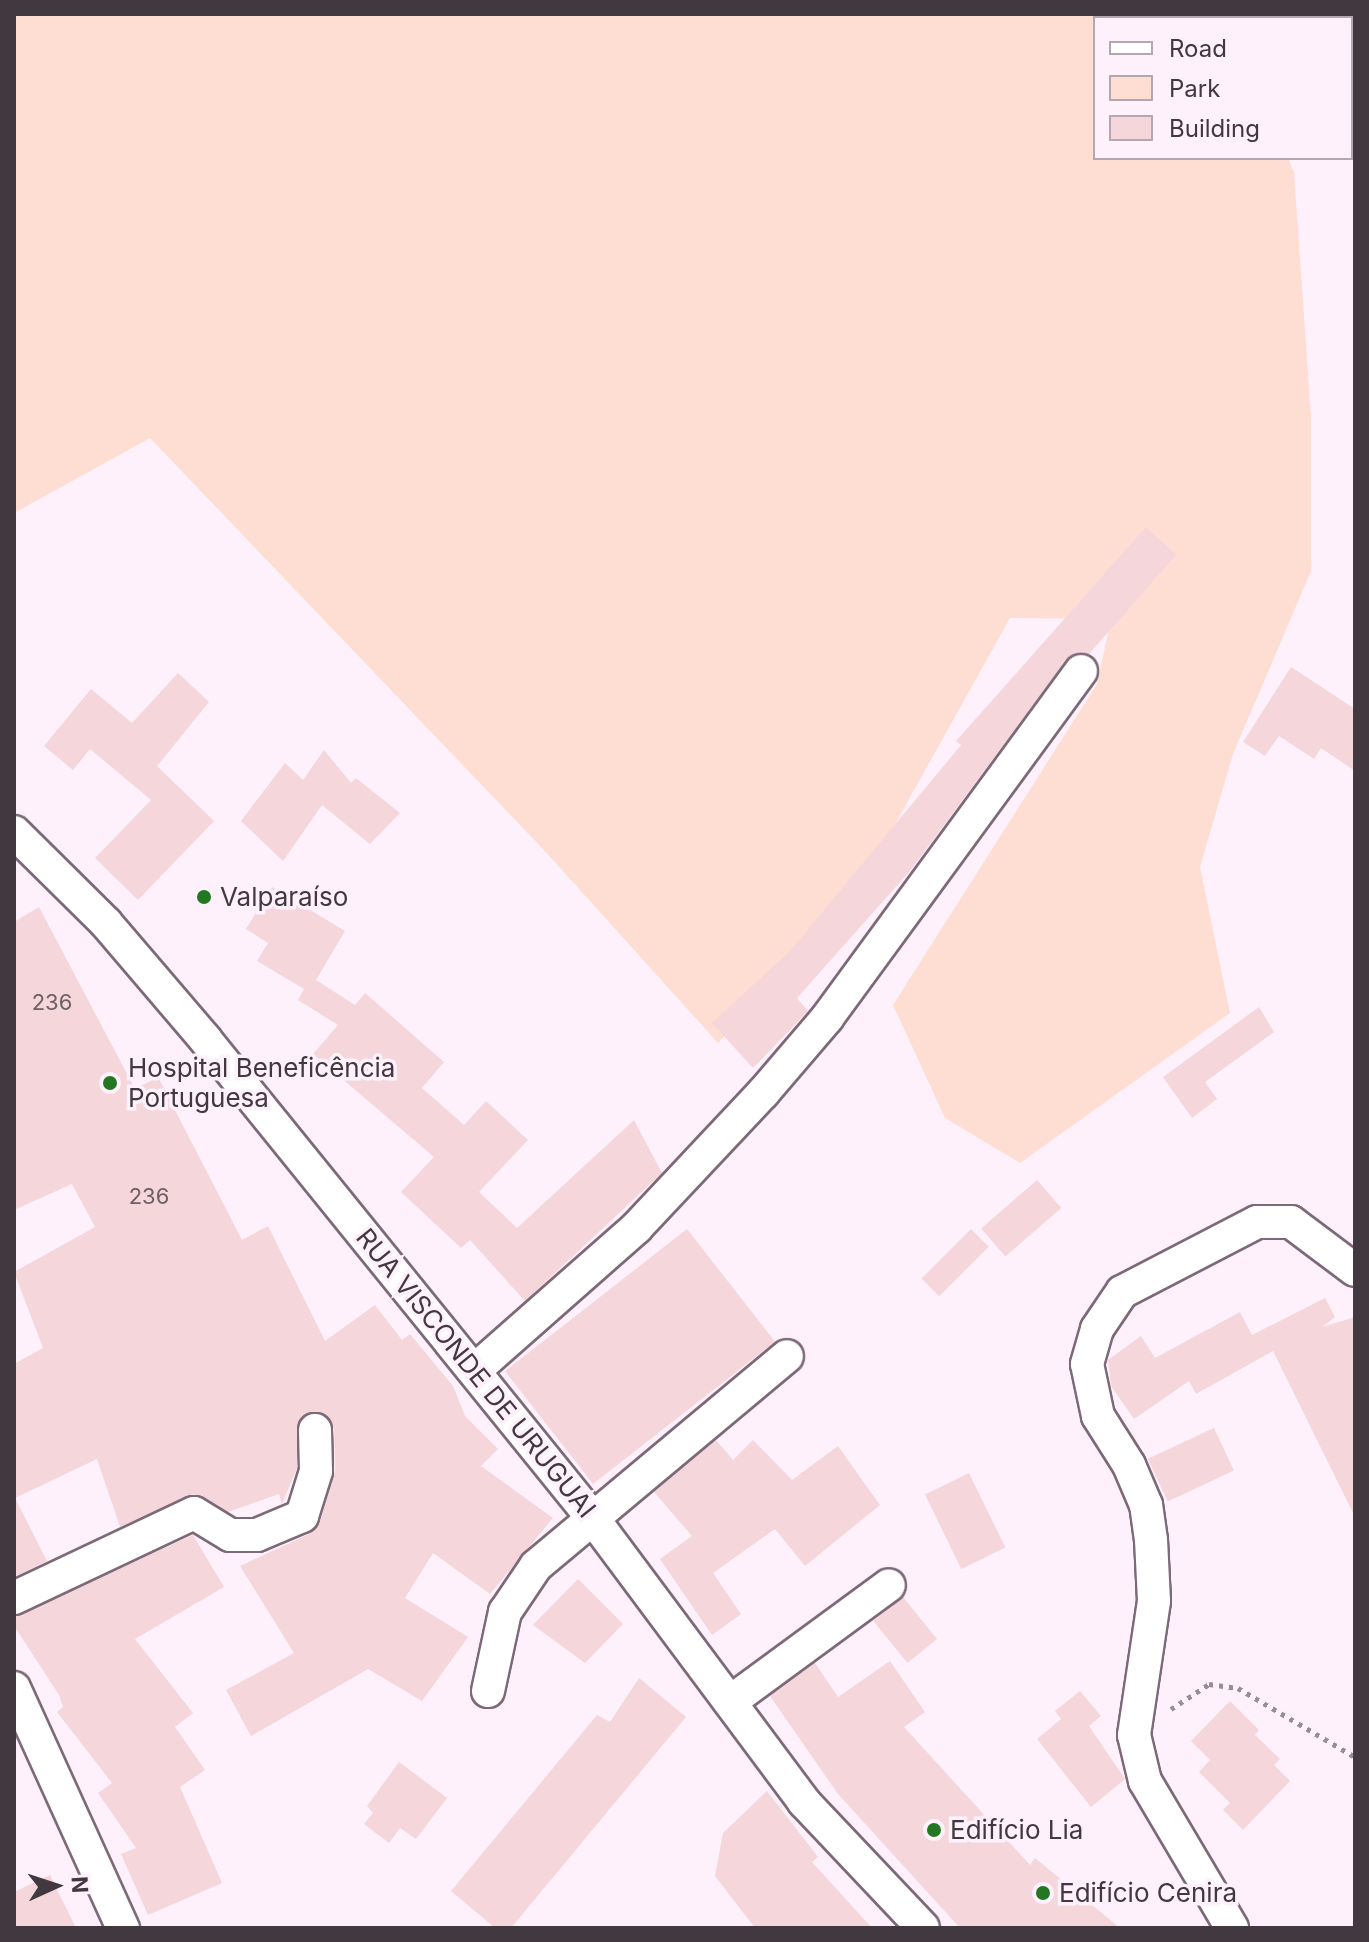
<!DOCTYPE html>
<meta charset="utf-8">
<style>
body{margin:0}
#map{position:relative;width:1369px;height:1942px;overflow:hidden;background:#fef1fb;font-family:Inter,sans-serif}
div>[style]{position:absolute}
.green>*{inset:0;background:#feded2}
.building>*{inset:0;background:#f4d6db;transform-origin:0 0}
.path>*{height:5px;margin-top:-2.5px;transform-origin:0;background:repeating-linear-gradient(90deg,#988d96 0 4px,transparent 0 10px)}
.roads{filter:drop-shadow(2px 0 #7d6978) drop-shadow(-2px 0 #7d6978) drop-shadow(0 2px #7d6978) drop-shadow(0 -2px #7d6978)}
.minor>*{height:32px;margin:-16px;padding:0 16px;transform-origin:16px;border-radius:16px;background:#fff}
.dots>*{width:22px;height:22px;translate:-50% -50%;box-sizing:border-box;border:4px solid #fef1fb;border-radius:50%}
span{translate:-50% -50%;white-space:nowrap;text-align:center;line-height:1.15;-webkit-text-stroke:7px #fef1fb;paint-order:stroke}
.number-label{font-size:22px;color:#6e6067}
.number-label span{-webkit-text-stroke-width:0}
.poi-label{font-size:26px;color:#423940}
.left{translate:0 -50%;text-align:left}
.street-label{font-size:26px;color:#423940}
.frame{position:absolute;inset:0;border:16px solid #423940;pointer-events:none}
.legend{position:absolute;left:1093px;top:16px;width:260px;height:144px;box-sizing:border-box;background:#fef1fb;border:2px solid #b3a7b0;margin:0;padding:10px 14px;list-style:none;font-size:24px;color:#423940}
.legend li{display:flex;align-items:center;gap:16px;height:40px}
.legend b{width:40px;border:2px solid #b3a7b0}
.north{position:absolute;left:16px;top:1846px;width:80px;height:80px;-webkit-text-stroke:6px #fef1fb;paint-order:stroke;rotate:87deg;font-size:22px;font-weight:700;line-height:32px;text-align:center;color:#423940}
.north::after{content:'';display:block;margin:auto;width:28px;height:36px;background:#423940;clip-path:polygon(50% 0,100% 100%,50% 72%,0 100%)}
</style>
<div id="map">
<div class="green">
<div style="clip-path:polygon(14px 14px,1226px 14px,1095px 18px,1095px 158px,1288px 158px,1294px 172px,1311px 417px,1311px 571px,1233px 754px,1200px 867px,1230px 1013px,1020px 1163px,945px 1118px,893px 1005px,1097px 684px,1111px 619px,1010px 618px,851px 903px,718px 1043px,543px 849px,150px 438px,14px 513px)"></div>
</div>
<div class="building">
<div style="clip-path:polygon(1146px 527px,1176px 555px,1089px 654px,1066px 660px,910px 871px,797px 998px,808px 1011px,753px 1068px,712px 1023px,790px 951px,961px 745px,956px 741px)"></div>
<div style="clip-path:polygon(1291px 667px,1355px 709px,1355px 771px,1321px 748px,1314px 759px,1279px 736px,1265px 756px,1243px 742px)"></div>
<div style="clip-path:polygon(178px 673px,209px 702px,157px 766px,214px 821px,138px 900px,95px 858px,151px 800px,90px 749px,73px 770px,44px 746px,91px 689px,132px 723px)"></div>
<div style="clip-path:polygon(324px 750px,351px 783px,356px 778px,400px 813px,370px 844px,322px 805px,283px 861px,241px 821px,285px 763px,303px 780px)"></div>
<div style="clip-path:polygon(272px 887px,345px 931px,316px 980px,355px 1005px,365px 993px,444px 1062px,422px 1088px,464px 1125px,486px 1101px,528px 1140px,479px 1192px,517px 1228px,634px 1120px,662px 1173px,525px 1301px,470px 1240px,461px 1248px,401px 1192px,434px 1157px,313px 1054px,338px 1025px,298px 1000px,304px 989px,257px 961px,268px 943px,246px 929px)"></div>
<div style="clip-path:polygon(39px 907px,135px 1089px,158px 1077px,242px 1240px,268px 1226px,325px 1341px,375px 1305px,402px 1340px,410px 1334px,453px 1386px,465px 1416px,498px 1449px,481px 1466px,553px 1518px,490px 1594px,433px 1553px,405px 1598px,468px 1637px,422px 1701px,368px 1669px,251px 1736px,226px 1690px,294px 1653px,240px 1566px,309px 1534px,320px 1522px,335px 1471px,334px 1429px,323px 1413px,306px 1413px,298px 1422px,297px 1468px,282px 1504px,279px 1494px,228px 1512px,194px 1494px,120px 1527px,97px 1459px,15px 1498px,47px 1561px,14px 1577px,14px 1364px,43px 1348px,14px 1272px,95px 1227px,72px 1184px,14px 1210px,14px 922px)"></div>
<div style="clip-path:polygon(1259px 1007px,1274px 1032px,1205px 1082px,1217px 1099px,1192px 1118px,1163px 1077px)"></div>
<div style="left:1037px;top:1180px;width:37px;height:74px;rotate:49deg"></div>
<div style="left:687px;top:1229px;width:143px;height:231px;rotate:52deg"></div>
<div style="left:971px;top:1229px;width:25px;height:70px;rotate:45deg"></div>
<div style="clip-path:polygon(1325px 1298px,1335px 1317px,1322px 1327px,1355px 1317px,1355px 1517px,1273px 1351px,1196px 1394px,1189px 1381px,1134px 1419px,1111px 1386px,1108px 1360px,1141px 1336px,1155px 1358px,1240px 1312px,1252px 1335px)"></div>
<div style="left:1214px;top:1428px;width:47px;height:73px;rotate:65deg"></div>
<div style="clip-path:polygon(716px 1440px,733px 1460px,753px 1440px,792px 1480px,838px 1446px,880px 1505px,805px 1566px,775px 1529px,713px 1573px,741px 1614px,712px 1635px,660px 1559px,692px 1536px,654px 1492px)"></div>
<div style="left:969px;top:1473px;width:83px;height:49px;rotate:64deg"></div>
<div style="clip-path:polygon(193px 1535px,224px 1587px,135px 1639px,193px 1713px,175px 1727px,205px 1770px,180px 1787px,222px 1883px,148px 1915px,121px 1854px,136px 1848px,98px 1793px,112px 1783px,57px 1712px,63px 1707px,59px 1695px,14px 1626px,14px 1617px)"></div>
<div style="clip-path:polygon(578px 1579px,623px 1624px,585px 1663px,533px 1625px)"></div>
<div style="left:903px;top:1597px;width:54px;height:38px;rotate:51deg"></div>
<div style="clip-path:polygon(890px 1661px,925px 1712px,904px 1727px,1030px 1865px,1035px 1858px,1120px 1928px,960px 1928px,838px 1794px,770px 1696px,815px 1663px,838px 1697px)"></div>
<div style="clip-path:polygon(639px 1678px,686px 1717px,511px 1928px,495px 1928px,451px 1891px,597px 1715px,610px 1722px)"></div>
<div style="clip-path:polygon(1080px 1691px,1101px 1716px,1089px 1726px,1125px 1779px,1091px 1807px,1037px 1739px,1061px 1719px,1055px 1711px)"></div>
<div style="clip-path:polygon(1230px 1701px,1259px 1730px,1255px 1735px,1280px 1759px,1274px 1765px,1290px 1781px,1243px 1830px,1223px 1810px,1230px 1803px,1199px 1772px,1210px 1760px,1191px 1741px)"></div>
<div style="clip-path:polygon(399px 1762px,447px 1798px,416px 1839px,400px 1828px,389px 1843px,364px 1824px,373px 1813px,367px 1806px)"></div>
<div style="clip-path:polygon(767px 1791px,818px 1857px,812px 1862px,872px 1928px,755px 1928px,715px 1876px,723px 1833px)"></div>
<div style="clip-path:polygon(50px 1875px,76px 1928px,14px 1928px,14px 1892px)"></div>
</div>
<div class="path">
<div style="left:1171px;top:1709px;width:45px;rotate:-33.3deg"></div>
<div style="left:1209px;top:1684px;width:29px;rotate:8deg"></div>
<div style="left:1238px;top:1688px;width:136px;rotate:30.5deg"></div>
</div>
<div class="roads">
<div class="minor">
<div style="left:14px;top:832px;width:129px;rotate:44.7deg"></div>
<div style="left:106px;top:923px;width:153px;rotate:49.5deg"></div>
<div style="left:205px;top:1039px;width:614px;rotate:51.02deg"></div>
<div style="left:591px;top:1516px;width:357px;rotate:53.3deg"></div>
<div style="left:804px;top:1802px;width:173px;rotate:46.6deg"></div>
<div style="left:475px;top:1370px;width:216px;rotate:-41.4deg"></div>
<div style="left:637px;top:1227px;width:184px;rotate:-46.8deg"></div>
<div style="left:763px;top:1093px;width:99px;rotate:-49.5deg"></div>
<div style="left:827px;top:1018px;width:430px;rotate:-53.8deg"></div>
<div style="left:14px;top:1598px;width:199px;rotate:-25.3deg"></div>
<div style="left:194px;top:1513px;width:42px;rotate:31.4deg"></div>
<div style="left:230px;top:1535px;width:27px"></div>
<div style="left:257px;top:1535px;width:49px;rotate:-22.9deg"></div>
<div style="left:302px;top:1516px;width:47px;rotate:-72.7deg"></div>
<div style="left:316px;top:1471px;width:41px;rotate:-91.4deg"></div>
<div style="left:14px;top:1688px;width:264px;rotate:65.6deg"></div>
<div style="left:488px;top:1691px;width:81px;rotate:-77.9deg"></div>
<div style="left:505px;top:1612px;width:55px;rotate:-56deg"></div>
<div style="left:536px;top:1566px;width:327px;rotate:-39.9deg"></div>
<div style="left:730px;top:1702px;width:197px;rotate:-36.3deg"></div>
<div style="left:1232px;top:1928px;width:171px;rotate:-120.6deg"></div>
<div style="left:1145px;top:1781px;width:47px;rotate:-103.4deg"></div>
<div style="left:1134px;top:1735px;width:135px;rotate:-81.5deg"></div>
<div style="left:1154px;top:1601px;width:61px;rotate:-92.8deg"></div>
<div style="left:1151px;top:1540px;width:35px;rotate:-98deg"></div>
<div style="left:1146px;top:1505px;width:43px;rotate:-113deg"></div>
<div style="left:1129px;top:1465px;width:58px;rotate:-122.3deg"></div>
<div style="left:1098px;top:1416px;width:53px;rotate:-101.9deg"></div>
<div style="left:1087px;top:1364px;width:36px;rotate:-74deg"></div>
<div style="left:1097px;top:1329px;width:45px;rotate:-56deg"></div>
<div style="left:1122px;top:1292px;width:152px;rotate:-27.4deg"></div>
<div style="left:1257px;top:1222px;width:34px"></div>
<div style="left:1291px;top:1222px;width:80px;rotate:36.9deg"></div>
</div>
</div>
<div class="dots">
<div style="left:204px;top:897px;background:#237723"></div>
<div style="left:110px;top:1083px;background:#237723"></div>
<div style="left:934px;top:1830px;background:#237723"></div>
<div style="left:1043px;top:1893px;background:#237723"></div>
</div>
<div class="number-label">
<span style="left:52px;top:1003px">236</span>
<span style="left:149px;top:1197px">236</span>
</div>
<div class="poi-label">
<span class="left" style="left:220px;top:897px">Valparaíso</span>
<span class="left" style="left:128px;top:1083px">Hospital Beneficência<br>Portuguesa</span>
<span class="left" style="left:950px;top:1830px">Edifício Lia</span>
<span class="left" style="left:1059px;top:1893px">Edifício Cenira</span>
</div>
<div class="street-label">
<span style="left:476px;top:1373px;rotate:51deg">RUA VISCONDE DE URUGUAI</span>
</div>
<div class="frame"></div>
<ul class="legend">
<li><b style="height:10px;background:#fff"></b>Road</li>
<li><b style="height:22px;background:#feded2"></b>Park</li>
<li><b style="height:22px;background:#f4d6db"></b>Building</li>
</ul>
<div class="north">N</div>
</div>
